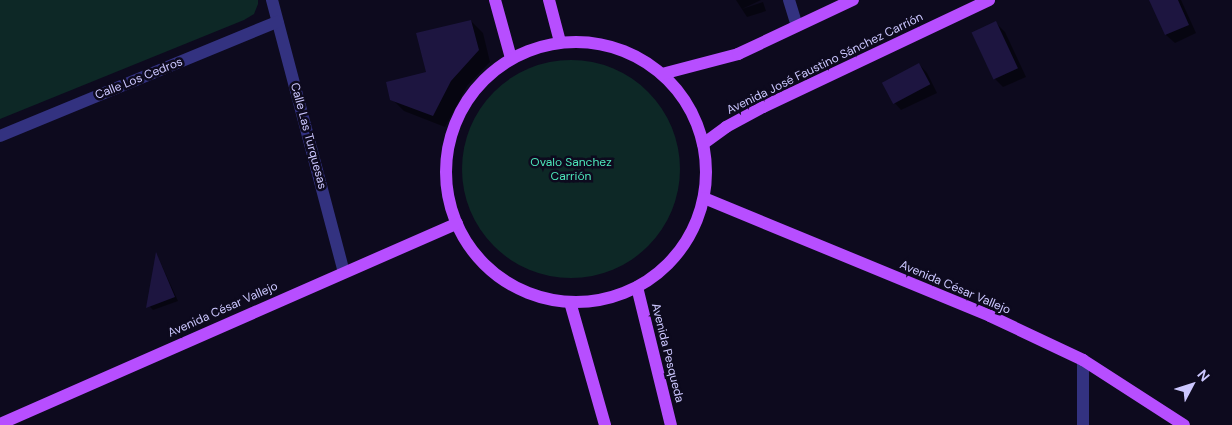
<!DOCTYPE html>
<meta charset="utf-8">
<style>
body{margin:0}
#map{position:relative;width:1232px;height:425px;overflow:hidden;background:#0d0a1e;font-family:"DM Sans",sans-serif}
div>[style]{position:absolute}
.green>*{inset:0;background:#0d2826}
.round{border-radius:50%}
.shadow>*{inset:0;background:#0007}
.building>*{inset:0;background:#1d1540;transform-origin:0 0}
.minor>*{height:12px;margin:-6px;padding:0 6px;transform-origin:6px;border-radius:6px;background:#333280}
.major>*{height:12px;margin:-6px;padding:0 6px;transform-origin:6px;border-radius:6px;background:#b74eff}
.major>.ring{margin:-6px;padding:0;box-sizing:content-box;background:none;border:12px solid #b74eff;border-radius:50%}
span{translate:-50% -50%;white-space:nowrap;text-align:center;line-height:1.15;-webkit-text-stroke:5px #0d0a1e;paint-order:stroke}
.street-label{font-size:12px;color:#ccc7ff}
.park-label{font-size:12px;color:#4de6ba}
.north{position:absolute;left:1167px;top:360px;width:50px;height:50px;-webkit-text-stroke:4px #0d0a1e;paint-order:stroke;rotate:50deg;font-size:14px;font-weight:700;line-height:20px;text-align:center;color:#ccc7ff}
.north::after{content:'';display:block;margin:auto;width:18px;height:22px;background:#ccc7ff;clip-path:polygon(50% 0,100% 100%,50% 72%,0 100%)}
</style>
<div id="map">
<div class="green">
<div style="clip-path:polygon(0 0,258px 0,258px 4px,254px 14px,244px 20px,0 119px)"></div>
<div class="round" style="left:462px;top:60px;width:218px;height:218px"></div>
</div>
<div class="shadow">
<div style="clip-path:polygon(736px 0,761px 0,742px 9px,763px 2px,766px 11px,747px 17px)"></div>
<div style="clip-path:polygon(1150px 0,1181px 0,1196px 33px,1175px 43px,1166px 35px)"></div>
<div style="clip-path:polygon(471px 21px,483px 33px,490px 62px,467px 86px,445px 127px,404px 111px,392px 99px,427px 73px)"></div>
<div style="clip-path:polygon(996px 23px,1005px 32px,1026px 77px,1003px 87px,995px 79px,973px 34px)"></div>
<div style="clip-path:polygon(919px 64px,927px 73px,937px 93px,901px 110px,893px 101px)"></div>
<div style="clip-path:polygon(157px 255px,178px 301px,153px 310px,149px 306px)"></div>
</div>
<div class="building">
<div style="clip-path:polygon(1149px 0,1178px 0,1189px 25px,1165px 35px)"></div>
<div style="clip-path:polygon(471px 20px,479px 50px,451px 81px,433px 116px,390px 100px,386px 82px,426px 72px,416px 33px)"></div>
<div style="left:996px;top:21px;width:52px;height:27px;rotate:65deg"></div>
<div style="left:919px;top:63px;width:24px;height:42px;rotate:62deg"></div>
<div style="clip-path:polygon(156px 252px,175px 297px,146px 308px)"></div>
</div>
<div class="minor">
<div style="left:272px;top:0;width:281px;rotate:75.2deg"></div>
<div style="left:789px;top:0;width:27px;rotate:73deg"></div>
<div style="left:0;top:136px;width:300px;rotate:-22.4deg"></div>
<div style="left:1083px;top:360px;width:65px;rotate:90deg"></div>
</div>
<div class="major">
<div style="left:495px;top:0;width:60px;rotate:74.6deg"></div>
<div style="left:549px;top:0;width:43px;rotate:75.3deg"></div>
<div class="ring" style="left:446px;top:42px;width:248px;height:248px"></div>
<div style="left:662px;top:74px;width:79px;rotate:-14.7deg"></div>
<div style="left:738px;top:54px;width:127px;rotate:-25.2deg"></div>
<div style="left:703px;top:144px;width:29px;rotate:-36deg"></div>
<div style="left:726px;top:127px;width:42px;rotate:-28.4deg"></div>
<div style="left:763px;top:107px;width:250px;rotate:-25.3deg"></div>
<div style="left:704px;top:198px;width:309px;rotate:22.4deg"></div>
<div style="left:990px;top:316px;width:103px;rotate:25.3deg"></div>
<div style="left:1083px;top:360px;width:120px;rotate:32.8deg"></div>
<div style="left:637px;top:287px;width:142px;rotate:76.2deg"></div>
<div style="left:570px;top:302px;width:128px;rotate:74.1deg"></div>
<div style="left:0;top:424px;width:499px;rotate:-23.7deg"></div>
</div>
<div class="street-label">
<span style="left:825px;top:64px;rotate:-26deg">Avenida José Faustino Sánchez Carrión</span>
<span style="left:139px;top:79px;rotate:-22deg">Calle Los Cedros</span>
<span style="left:308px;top:136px;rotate:75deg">Calle Las Turquesas</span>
<span style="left:955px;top:288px;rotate:23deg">Avenida César Vallejo</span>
<span style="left:223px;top:310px;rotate:-24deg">Avenida César Vallejo</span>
<span style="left:667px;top:353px;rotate:76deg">Avenida Pesqueda</span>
</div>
<div class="park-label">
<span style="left:571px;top:170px">Ovalo Sanchez<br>Carrión</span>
</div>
<div class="north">N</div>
</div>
